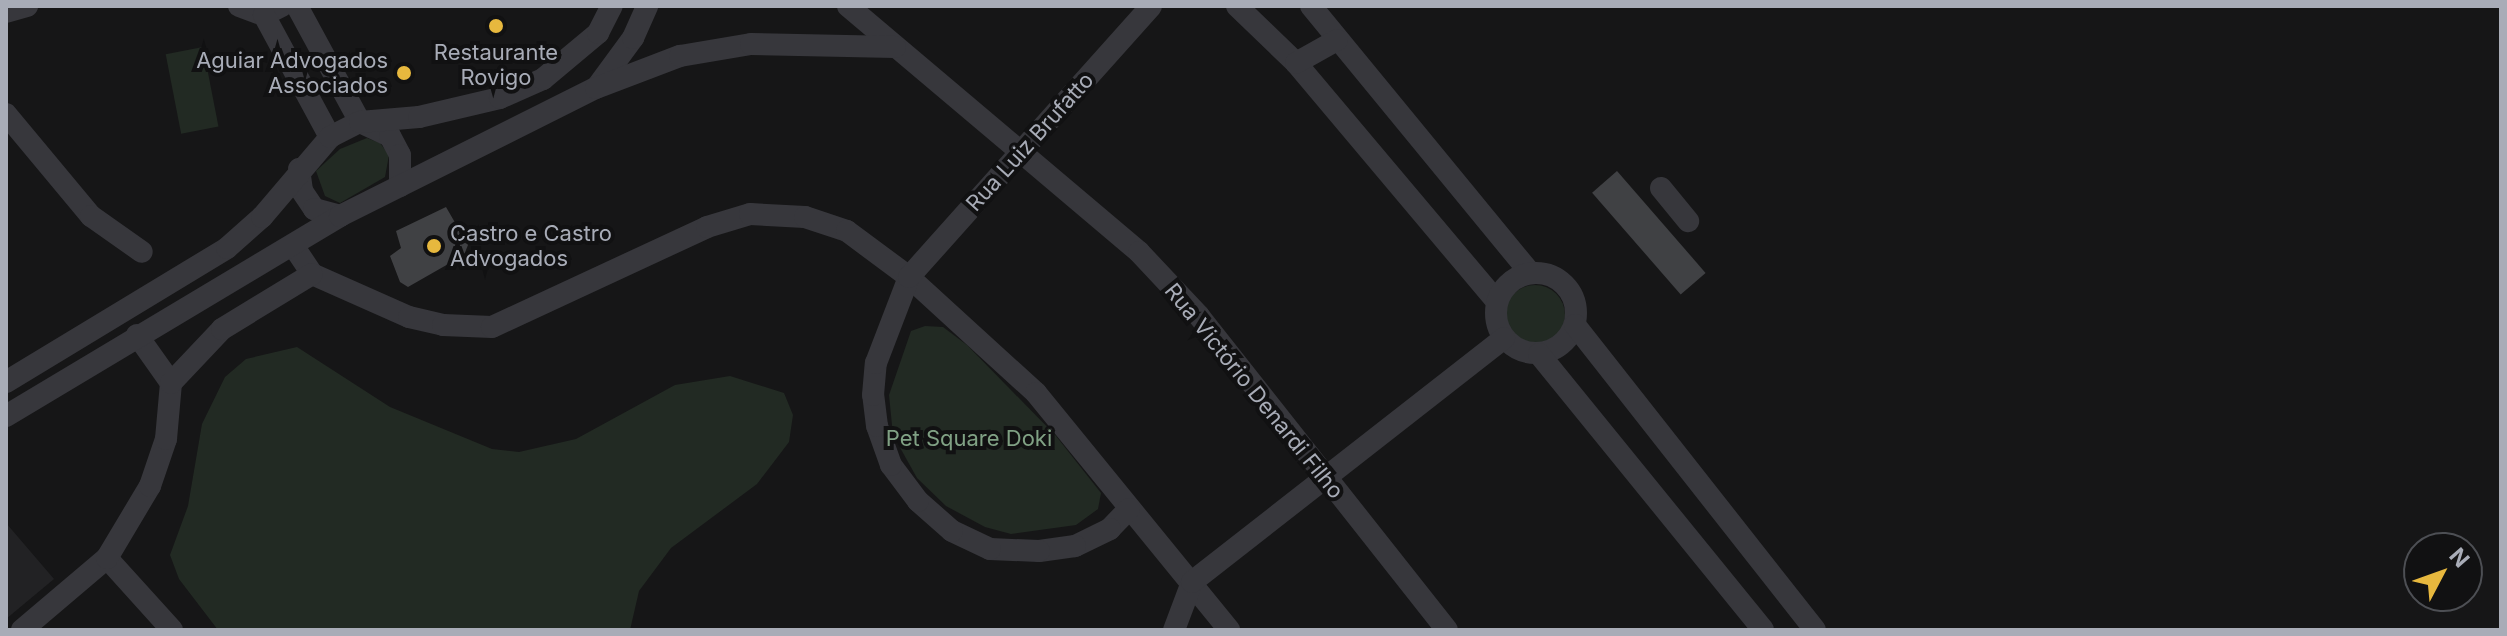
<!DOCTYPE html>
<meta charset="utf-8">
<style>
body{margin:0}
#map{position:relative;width:2507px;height:636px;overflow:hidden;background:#161617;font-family:Inter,sans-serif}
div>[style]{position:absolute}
.built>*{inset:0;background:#222224}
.green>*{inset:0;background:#222a23;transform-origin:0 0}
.round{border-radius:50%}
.building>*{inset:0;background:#404144;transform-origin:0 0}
.minor>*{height:22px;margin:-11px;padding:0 11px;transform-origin:11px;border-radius:11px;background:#37373c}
.minor>.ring{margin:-11px;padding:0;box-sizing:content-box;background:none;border:22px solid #37373c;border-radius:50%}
.dots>*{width:22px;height:22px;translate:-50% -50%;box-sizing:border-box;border:4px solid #111112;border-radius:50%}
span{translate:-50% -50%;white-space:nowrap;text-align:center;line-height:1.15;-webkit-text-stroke:8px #111112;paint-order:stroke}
.poi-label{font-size:22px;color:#a8acb7}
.right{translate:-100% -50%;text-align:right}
.left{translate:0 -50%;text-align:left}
.street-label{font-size:22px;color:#a8acb7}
.park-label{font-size:22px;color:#80a184}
.frame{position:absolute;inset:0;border:8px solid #a8acb7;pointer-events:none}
.north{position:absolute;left:2403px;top:532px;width:80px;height:80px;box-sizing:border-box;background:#111112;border:2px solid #4d4f54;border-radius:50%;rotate:49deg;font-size:22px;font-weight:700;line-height:32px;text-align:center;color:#a8acb7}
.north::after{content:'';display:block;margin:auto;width:28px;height:36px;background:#e7b83e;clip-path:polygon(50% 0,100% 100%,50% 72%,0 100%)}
</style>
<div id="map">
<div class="built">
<div style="clip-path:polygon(6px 523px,54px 579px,6px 619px)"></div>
</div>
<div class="green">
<div style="left:203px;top:47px;width:81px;height:38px;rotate:79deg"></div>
<div style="clip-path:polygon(367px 138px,380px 143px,389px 155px,385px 177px,340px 203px,325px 196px,316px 171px,340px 149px)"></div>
<div class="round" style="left:1505px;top:285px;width:60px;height:60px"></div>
<div style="clip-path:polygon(925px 326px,943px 327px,967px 345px,1056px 436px,1101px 493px,1098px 509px,1076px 525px,1011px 534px,985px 527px,946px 506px,917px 478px,893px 435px,889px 395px,911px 331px)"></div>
<div style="clip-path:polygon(297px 347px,390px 407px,492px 449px,519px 452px,576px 439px,675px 385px,730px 376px,784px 393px,793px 415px,789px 442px,757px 484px,671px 548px,639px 591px,630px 630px,218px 630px,179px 579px,170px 555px,188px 506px,202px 424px,225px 377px,246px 359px)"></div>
</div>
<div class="building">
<div style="left:1617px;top:171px;width:135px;height:33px;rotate:49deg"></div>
<div style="clip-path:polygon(446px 207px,468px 245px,464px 255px,408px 287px,400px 282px,390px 256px,401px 248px,396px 231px)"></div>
</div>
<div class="minor">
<div style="left:239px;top:6px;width:27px;rotate:20deg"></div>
<div style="left:264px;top:15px;width:20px;rotate:-27deg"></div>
<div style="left:297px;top:6px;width:132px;rotate:61.5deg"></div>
<div style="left:360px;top:122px;width:33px;rotate:25deg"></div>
<div style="left:390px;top:136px;width:21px;rotate:62deg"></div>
<div style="left:400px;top:155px;width:31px;rotate:90deg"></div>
<div style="left:848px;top:6px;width:381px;rotate:40.2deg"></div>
<div style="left:1139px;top:252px;width:88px;rotate:46.8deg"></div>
<div style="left:1199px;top:316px;width:400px;rotate:51.7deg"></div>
<div style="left:1237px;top:6px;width:82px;rotate:44deg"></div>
<div style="left:1296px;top:63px;width:312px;rotate:49.9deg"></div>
<div style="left:1311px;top:6px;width:345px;rotate:50.6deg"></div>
<div style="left:6px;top:12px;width:22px;rotate:-16deg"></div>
<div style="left:264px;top:15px;width:139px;rotate:61.6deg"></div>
<div style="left:1296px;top:63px;width:47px;rotate:-29.3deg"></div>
<div style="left:597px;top:87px;width:61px;rotate:-53.7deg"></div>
<div style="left:633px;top:38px;width:35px;rotate:-66deg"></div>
<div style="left:6px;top:114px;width:133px;rotate:50.2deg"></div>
<div style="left:91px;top:216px;width:62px;rotate:35.2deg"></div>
<div style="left:299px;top:169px;width:22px;rotate:82deg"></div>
<div style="left:302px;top:191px;width:22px;rotate:56deg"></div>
<div style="left:314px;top:209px;width:27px;rotate:15deg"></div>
<div style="left:1661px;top:188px;width:43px;rotate:50.7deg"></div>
<div style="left:294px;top:247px;width:32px;rotate:56deg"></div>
<div style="left:312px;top:274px;width:106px;rotate:23.9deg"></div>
<div style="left:409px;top:317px;width:35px;rotate:13deg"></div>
<div style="left:443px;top:325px;width:49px;rotate:2.3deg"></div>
<div style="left:492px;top:327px;width:237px;rotate:-24.9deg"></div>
<div style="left:707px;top:227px;width:45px;rotate:-16.8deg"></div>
<div style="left:750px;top:214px;width:55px;rotate:3.1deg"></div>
<div style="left:805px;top:217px;width:44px;rotate:18.4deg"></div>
<div style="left:847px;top:231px;width:77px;rotate:36.6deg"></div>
<div style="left:909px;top:277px;width:172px;rotate:42.4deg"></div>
<div style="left:1036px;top:393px;width:306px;rotate:50.8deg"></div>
<div class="ring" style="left:1496px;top:273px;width:58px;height:58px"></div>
<div style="left:1575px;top:325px;width:388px;rotate:51.8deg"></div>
<div style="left:137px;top:335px;width:59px;rotate:54.7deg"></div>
<div style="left:1539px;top:354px;width:355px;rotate:50.9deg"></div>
<div style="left:6px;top:382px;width:258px;rotate:-31.2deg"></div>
<div style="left:227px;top:248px;width:47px;rotate:-41.5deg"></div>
<div style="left:262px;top:217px;width:105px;rotate:-49.6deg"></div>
<div style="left:330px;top:137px;width:34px;rotate:-27deg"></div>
<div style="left:360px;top:122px;width:59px;rotate:-4.8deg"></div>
<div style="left:419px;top:117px;width:83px;rotate:-13.2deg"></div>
<div style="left:500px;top:98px;width:47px;rotate:-23.8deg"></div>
<div style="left:543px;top:79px;width:72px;rotate:-39.9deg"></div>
<div style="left:598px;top:33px;width:30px;rotate:-63deg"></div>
<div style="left:6px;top:416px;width:389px;rotate:-30.9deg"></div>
<div style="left:340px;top:216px;width:286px;rotate:-26.6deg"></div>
<div style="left:596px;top:88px;width:90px;rotate:-20.9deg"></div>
<div style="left:680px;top:56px;width:72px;rotate:-9.6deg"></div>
<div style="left:751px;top:44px;width:144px;rotate:1.2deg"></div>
<div style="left:1129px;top:509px;width:28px;rotate:134deg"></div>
<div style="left:1110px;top:529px;width:39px;rotate:154deg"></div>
<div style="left:1075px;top:546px;width:36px;rotate:172deg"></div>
<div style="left:1039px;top:551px;width:49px;rotate:-177.7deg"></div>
<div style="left:990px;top:549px;width:42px;rotate:-154.7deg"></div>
<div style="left:952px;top:531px;width:45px;rotate:-138.6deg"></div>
<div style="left:918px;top:501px;width:45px;rotate:-126.9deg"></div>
<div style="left:891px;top:465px;width:41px;rotate:-109.7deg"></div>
<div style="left:877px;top:426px;width:31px;rotate:-97deg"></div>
<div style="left:873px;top:395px;width:32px;rotate:-85deg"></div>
<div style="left:876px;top:363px;width:92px;rotate:-69deg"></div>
<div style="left:909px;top:277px;width:363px;rotate:-48.2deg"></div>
<div style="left:107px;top:558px;width:97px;rotate:47.9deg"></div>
<div style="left:22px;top:630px;width:111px;rotate:-40.3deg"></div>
<div style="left:107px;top:558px;width:84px;rotate:-59.2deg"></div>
<div style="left:150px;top:486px;width:50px;rotate:-71.2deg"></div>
<div style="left:166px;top:439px;width:56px;rotate:-84.9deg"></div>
<div style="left:171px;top:383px;width:74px;rotate:-46.6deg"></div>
<div style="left:222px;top:329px;width:105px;rotate:-31.4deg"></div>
<div style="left:1174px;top:630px;width:51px;rotate:-69.4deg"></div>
<div style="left:1192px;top:582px;width:396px;rotate:-38deg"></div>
</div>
<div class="dots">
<div style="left:496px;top:26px;background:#e7b83e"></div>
<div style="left:404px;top:73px;background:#e7b83e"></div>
<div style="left:434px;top:246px;background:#e7b83e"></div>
</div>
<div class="poi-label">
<span style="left:496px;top:65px">Restaurante<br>Rovigo</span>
<span class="right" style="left:388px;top:73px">Aguiar Advogados<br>Associados</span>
<span class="left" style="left:450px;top:246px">Castro e Castro<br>Advogados</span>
</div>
<div class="street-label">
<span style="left:1030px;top:142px;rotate:-48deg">Rua Luiz Brufatto</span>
<span style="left:1254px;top:391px;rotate:51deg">Rua Victório Denardi Filho</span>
</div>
<div class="park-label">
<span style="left:969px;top:439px">Pet Square Doki</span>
</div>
<div class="frame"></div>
<div class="north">N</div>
</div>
